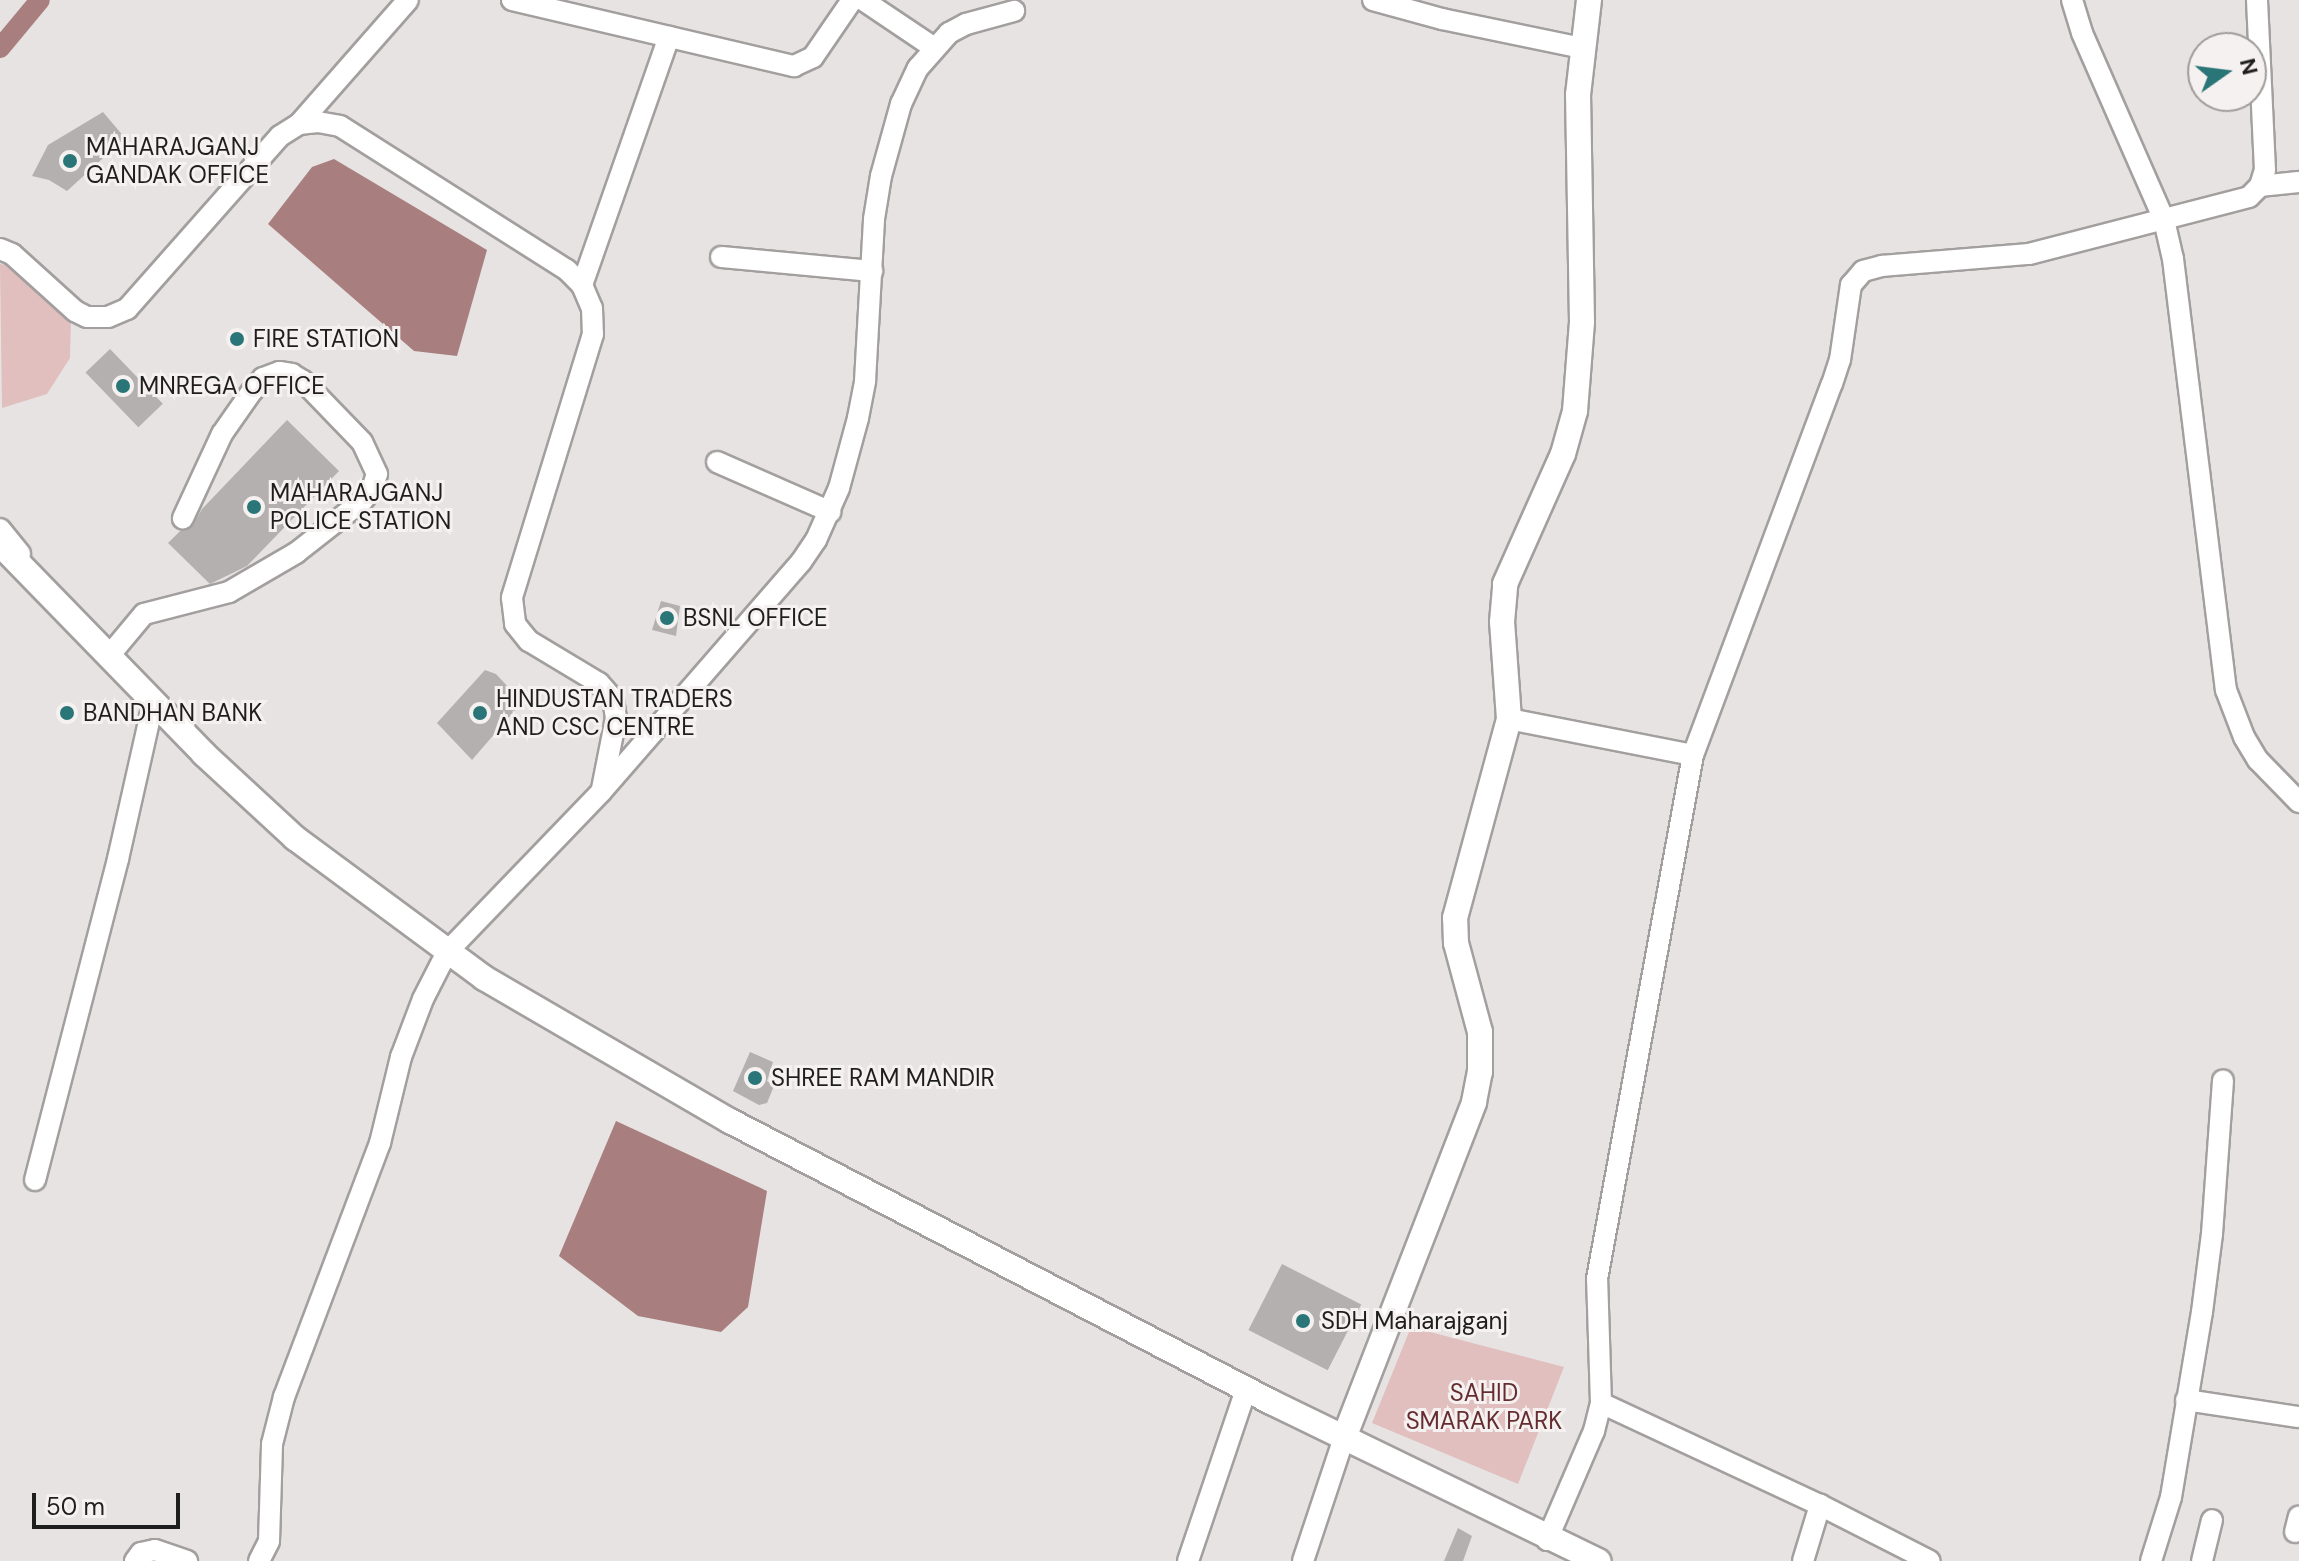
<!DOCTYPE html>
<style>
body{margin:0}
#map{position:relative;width:2299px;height:1561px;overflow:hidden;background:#e8e3e3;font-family:"DM Sans",sans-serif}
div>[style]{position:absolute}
.green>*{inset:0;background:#e0bfbe}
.water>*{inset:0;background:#a87e7e}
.canal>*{height:20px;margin:-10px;padding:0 10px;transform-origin:10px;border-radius:10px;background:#a87e7e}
.building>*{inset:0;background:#b4b0b0;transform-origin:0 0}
.roads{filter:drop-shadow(2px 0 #a39f9f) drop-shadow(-2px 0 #a39f9f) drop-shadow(0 2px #a39f9f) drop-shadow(0 -2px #a39f9f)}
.minor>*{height:20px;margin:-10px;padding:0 10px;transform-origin:10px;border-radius:10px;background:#fff}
.tertiary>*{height:24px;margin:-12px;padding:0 12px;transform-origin:12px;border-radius:12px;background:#fff}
.dots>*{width:22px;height:22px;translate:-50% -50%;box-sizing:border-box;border:4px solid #f5f1f0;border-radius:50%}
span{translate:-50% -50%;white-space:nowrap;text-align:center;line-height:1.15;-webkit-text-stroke:6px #f5f1f0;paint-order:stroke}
.poi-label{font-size:24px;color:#1f1e1e}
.left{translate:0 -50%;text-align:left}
.park-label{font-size:24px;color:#662d30}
.north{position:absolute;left:2187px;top:32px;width:80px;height:80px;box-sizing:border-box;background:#f5f1f0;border:2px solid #9f9d9c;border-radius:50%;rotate:76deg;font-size:22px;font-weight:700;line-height:32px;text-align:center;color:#1f1e1e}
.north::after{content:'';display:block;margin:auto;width:28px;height:36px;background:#2a7577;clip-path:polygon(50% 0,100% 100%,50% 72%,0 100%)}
.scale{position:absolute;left:32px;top:1493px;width:148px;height:36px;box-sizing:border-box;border:4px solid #1f1e1e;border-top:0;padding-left:10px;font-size:24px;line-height:28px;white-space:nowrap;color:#1f1e1e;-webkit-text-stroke:6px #f5f1f0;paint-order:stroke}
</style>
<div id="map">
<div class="green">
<div style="clip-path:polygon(0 264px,28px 268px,71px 316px,70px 358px,47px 394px,2px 408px)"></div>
<div style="clip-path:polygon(1411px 1327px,1564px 1367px,1518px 1484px,1372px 1423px)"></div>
</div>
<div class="water">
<div style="clip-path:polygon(334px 159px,487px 250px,457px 356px,414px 351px,268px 224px,312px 167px)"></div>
<div style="clip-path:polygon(616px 1121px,767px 1191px,748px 1307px,721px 1332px,638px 1316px,559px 1256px)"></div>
</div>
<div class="canal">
<div style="left:0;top:48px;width:62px;rotate:-50.2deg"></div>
</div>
<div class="building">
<div style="clip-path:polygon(103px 112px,125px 138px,67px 191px,49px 180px,32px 176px,48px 145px)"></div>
<div style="left:110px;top:349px;width:76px;height:34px;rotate:46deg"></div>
<div style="clip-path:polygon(287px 420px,339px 471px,247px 566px,210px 584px,168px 543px,181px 530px,191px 528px,202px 509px)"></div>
<div style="clip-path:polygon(661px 601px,680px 606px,676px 636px,652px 630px)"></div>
<div style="clip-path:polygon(485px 670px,496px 674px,522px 702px,472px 760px,437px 723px)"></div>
<div style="clip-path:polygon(750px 1052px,773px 1062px,767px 1081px,774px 1086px,767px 1103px,759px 1105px,733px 1091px)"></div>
<div style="left:1282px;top:1264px;width:89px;height:74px;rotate:27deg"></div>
<div style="clip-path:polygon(1458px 1528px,1472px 1536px,1463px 1561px,1444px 1561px)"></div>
</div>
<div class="roads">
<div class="minor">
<div style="left:512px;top:0;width:290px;rotate:13.2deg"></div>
<div style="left:794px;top:66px;width:21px;rotate:-25deg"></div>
<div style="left:813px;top:57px;width:69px;rotate:-55.6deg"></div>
<div style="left:863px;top:0;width:84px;rotate:33.9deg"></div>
<div style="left:1373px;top:0;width:72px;rotate:15.4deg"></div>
<div style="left:1442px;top:19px;width:143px;rotate:11.7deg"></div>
<div style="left:2072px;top:0;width:34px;rotate:73deg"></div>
<div style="left:2082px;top:33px;width:204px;rotate:66.3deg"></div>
<div style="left:2164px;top:220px;width:40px;rotate:77deg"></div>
<div style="left:2173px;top:259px;width:434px;rotate:83deg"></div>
<div style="left:2226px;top:690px;width:50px;rotate:69deg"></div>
<div style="left:2244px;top:737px;width:27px;rotate:59deg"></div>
<div style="left:2258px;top:760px;width:59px;rotate:45.7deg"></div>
<div style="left:299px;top:124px;width:165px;rotate:-48.7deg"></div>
<div style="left:2260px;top:186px;width:39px;rotate:-6deg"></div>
<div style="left:0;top:249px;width:13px;rotate:23deg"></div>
<div style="left:12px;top:254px;width:85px;rotate:42.1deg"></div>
<div style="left:75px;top:311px;width:13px;rotate:27deg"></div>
<div style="left:87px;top:317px;width:21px"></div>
<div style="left:108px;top:317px;width:21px;rotate:-23deg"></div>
<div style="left:127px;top:309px;width:231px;rotate:-48.5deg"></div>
<div style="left:280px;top:136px;width:22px;rotate:-32deg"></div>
<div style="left:299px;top:124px;width:19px;rotate:-6deg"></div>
<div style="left:318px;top:122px;width:22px;rotate:10deg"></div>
<div style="left:340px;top:126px;width:269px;rotate:32.4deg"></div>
<div style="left:567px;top:270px;width:21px;rotate:45deg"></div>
<div style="left:582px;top:285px;width:25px;rotate:67deg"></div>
<div style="left:592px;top:308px;width:26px;rotate:88deg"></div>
<div style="left:593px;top:334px;width:276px;rotate:107.1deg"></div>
<div style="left:512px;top:598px;width:26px;rotate:83deg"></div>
<div style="left:515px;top:624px;width:22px;rotate:51deg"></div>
<div style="left:529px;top:641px;width:82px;rotate:31deg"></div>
<div style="left:599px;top:683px;width:21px;rotate:49deg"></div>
<div style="left:613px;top:699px;width:19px;rotate:81deg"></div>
<div style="left:616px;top:718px;width:72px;rotate:101.2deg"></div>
<div style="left:721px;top:257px;width:152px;rotate:5.3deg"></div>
<div style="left:582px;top:285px;width:263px;rotate:-70.7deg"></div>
<div style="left:717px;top:462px;width:124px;rotate:23.7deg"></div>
<div style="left:0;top:529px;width:32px;rotate:51deg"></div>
<div style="left:108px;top:657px;width:56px;rotate:-50.1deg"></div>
<div style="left:144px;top:614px;width:88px;rotate:-14.5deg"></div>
<div style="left:229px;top:592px;width:78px;rotate:-30.2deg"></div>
<div style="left:296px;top:553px;width:84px;rotate:-38.2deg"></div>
<div style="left:362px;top:501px;width:16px;rotate:-50deg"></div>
<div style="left:372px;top:489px;width:16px;rotate:-72deg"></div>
<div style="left:377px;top:474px;width:35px;rotate:-115deg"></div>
<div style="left:362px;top:442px;width:85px;rotate:-134deg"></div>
<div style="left:303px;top:381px;width:13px;rotate:-148deg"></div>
<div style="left:292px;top:374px;width:13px;rotate:-171deg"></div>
<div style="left:279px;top:372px;width:17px;rotate:159deg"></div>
<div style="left:263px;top:378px;width:17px;rotate:130deg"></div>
<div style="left:252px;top:391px;width:52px;rotate:124.9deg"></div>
<div style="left:222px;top:434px;width:93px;rotate:114.9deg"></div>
<div style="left:1509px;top:719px;width:187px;rotate:11.1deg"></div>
<div style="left:35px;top:1180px;width:332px;rotate:-75.5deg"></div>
<div style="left:118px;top:859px;width:159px;rotate:-77.3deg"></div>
<div style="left:2186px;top:1400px;width:114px;rotate:8.6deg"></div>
<div style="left:1601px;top:1403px;width:242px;rotate:25deg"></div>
<div style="left:1820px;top:1505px;width:123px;rotate:27deg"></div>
<div style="left:2295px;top:1532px;width:16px;rotate:-76deg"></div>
<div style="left:1547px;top:1540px;width:119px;rotate:-66.7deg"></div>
<div style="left:1594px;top:1431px;width:29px;rotate:-76deg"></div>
<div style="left:1601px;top:1403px;width:124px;rotate:-91.8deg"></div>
<div style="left:1597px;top:1279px;width:533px;rotate:-79.62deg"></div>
<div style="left:1693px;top:755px;width:396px;rotate:-69.5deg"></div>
<div style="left:1832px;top:384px;width:25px;rotate:-72deg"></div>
<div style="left:1840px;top:360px;width:76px;rotate:-81.7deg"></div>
<div style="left:1851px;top:285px;width:18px;rotate:-49deg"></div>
<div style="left:1863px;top:271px;width:20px;rotate:-15deg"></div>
<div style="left:1882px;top:266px;width:147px;rotate:-4.7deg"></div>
<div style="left:2029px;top:254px;width:227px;rotate:-14.5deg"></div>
<div style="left:2249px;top:197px;width:16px;rotate:-45deg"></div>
<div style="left:2260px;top:186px;width:17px;rotate:-73deg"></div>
<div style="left:2265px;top:170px;width:170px;rotate:-92.7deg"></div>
<div style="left:135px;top:1561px;width:10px;rotate:-53deg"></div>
<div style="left:141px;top:1553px;width:14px;rotate:-12deg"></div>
<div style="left:155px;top:1550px;width:34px;rotate:19deg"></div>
<div style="left:259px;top:1561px;width:22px;rotate:-63deg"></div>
<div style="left:269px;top:1541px;width:97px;rotate:-88.2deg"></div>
<div style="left:272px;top:1444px;width:49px;rotate:-75.7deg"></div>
<div style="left:284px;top:1397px;width:272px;rotate:-69.3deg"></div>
<div style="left:380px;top:1143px;width:89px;rotate:-76.3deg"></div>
<div style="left:401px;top:1057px;width:62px;rotate:-69.2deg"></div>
<div style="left:423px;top:999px;width:53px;rotate:-62.9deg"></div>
<div style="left:447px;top:952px;width:222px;rotate:-46.1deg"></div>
<div style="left:601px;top:792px;width:305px;rotate:-49deg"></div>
<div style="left:801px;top:562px;width:27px;rotate:-56deg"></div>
<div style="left:816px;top:540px;width:57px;rotate:-66.1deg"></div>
<div style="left:839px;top:488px;width:73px;rotate:-74.8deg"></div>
<div style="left:858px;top:418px;width:38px;rotate:-79deg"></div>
<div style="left:865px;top:381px;width:162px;rotate:-86.8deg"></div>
<div style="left:874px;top:219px;width:44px;rotate:-80.8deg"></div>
<div style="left:881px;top:176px;width:75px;rotate:-74.5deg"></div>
<div style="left:901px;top:104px;width:40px;rotate:-65deg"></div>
<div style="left:918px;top:68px;width:47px;rotate:-48.5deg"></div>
<div style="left:949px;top:33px;width:19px;rotate:-28deg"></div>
<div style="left:966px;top:24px;width:50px;rotate:-15.2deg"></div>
<div style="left:1188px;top:1561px;width:181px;rotate:-71.3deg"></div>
<div style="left:1303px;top:1561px;width:130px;rotate:-71.6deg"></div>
<div style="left:1803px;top:1561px;width:59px;rotate:-73.1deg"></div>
<div style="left:2151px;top:1561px;width:67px;rotate:-72.6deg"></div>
<div style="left:2171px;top:1497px;width:188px;rotate:-80.5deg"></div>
<div style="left:2202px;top:1312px;width:79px;rotate:-82.7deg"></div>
<div style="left:2212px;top:1234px;width:154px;rotate:-85.9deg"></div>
<div style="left:2202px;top:1561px;width:42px;rotate:-76.3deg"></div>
</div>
<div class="tertiary">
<div style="left:0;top:544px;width:293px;rotate:45.8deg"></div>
<div style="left:204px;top:754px;width:124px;rotate:42.7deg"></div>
<div style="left:295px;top:838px;width:235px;rotate:36.5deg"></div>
<div style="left:484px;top:978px;width:285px;rotate:30.2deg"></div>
<div style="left:730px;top:1121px;width:610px;rotate:27.45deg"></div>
<div style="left:1271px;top:1402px;width:364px;rotate:25.9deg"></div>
<div style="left:1344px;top:1438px;width:360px;rotate:-68.8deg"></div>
<div style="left:1474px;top:1102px;width:31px;rotate:-79deg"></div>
<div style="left:1480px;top:1072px;width:40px;rotate:-90deg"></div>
<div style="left:1480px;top:1032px;width:92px;rotate:-105.1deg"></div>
<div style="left:1456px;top:943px;width:25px;rotate:-92deg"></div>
<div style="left:1455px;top:918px;width:206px;rotate:-74.8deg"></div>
<div style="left:1509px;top:719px;width:97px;rotate:-94.1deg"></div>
<div style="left:1502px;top:622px;width:38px;rotate:-85deg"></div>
<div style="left:1505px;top:584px;width:142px;rotate:-66deg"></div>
<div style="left:1563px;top:454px;width:45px;rotate:-74.4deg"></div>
<div style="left:1575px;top:411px;width:89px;rotate:-85.5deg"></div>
<div style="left:1582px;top:322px;width:227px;rotate:-91deg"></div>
<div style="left:1578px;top:95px;width:96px;rotate:-83.4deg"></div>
</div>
</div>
<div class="dots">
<div style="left:70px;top:161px;background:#2a7577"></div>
<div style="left:237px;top:339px;background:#2a7577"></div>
<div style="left:123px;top:386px;background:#2a7577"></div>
<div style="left:254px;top:507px;background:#2a7577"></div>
<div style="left:667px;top:618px;background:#2a7577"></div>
<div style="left:67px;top:713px;background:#2a7577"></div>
<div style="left:480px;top:713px;background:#2a7577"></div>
<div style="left:755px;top:1078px;background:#2a7577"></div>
<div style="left:1303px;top:1321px;background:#2a7577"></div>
</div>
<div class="poi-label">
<span class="left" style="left:86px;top:161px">MAHARAJGANJ<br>GANDAK OFFICE</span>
<span class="left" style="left:253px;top:339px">FIRE STATION</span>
<span class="left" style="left:139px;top:386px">MNREGA OFFICE</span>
<span class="left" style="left:270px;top:507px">MAHARAJGANJ<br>POLICE STATION</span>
<span class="left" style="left:683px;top:618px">BSNL OFFICE</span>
<span class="left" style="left:496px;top:713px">HINDUSTAN TRADERS<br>AND CSC CENTRE</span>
<span class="left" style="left:83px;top:713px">BANDHAN BANK</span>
<span class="left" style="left:771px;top:1078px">SHREE RAM MANDIR</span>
<span class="left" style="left:1321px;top:1321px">SDH Maharajganj</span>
</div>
<div class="park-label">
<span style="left:1484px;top:1407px">SAHID<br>SMARAK PARK</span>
</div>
<div class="north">N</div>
<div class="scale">50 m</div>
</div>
